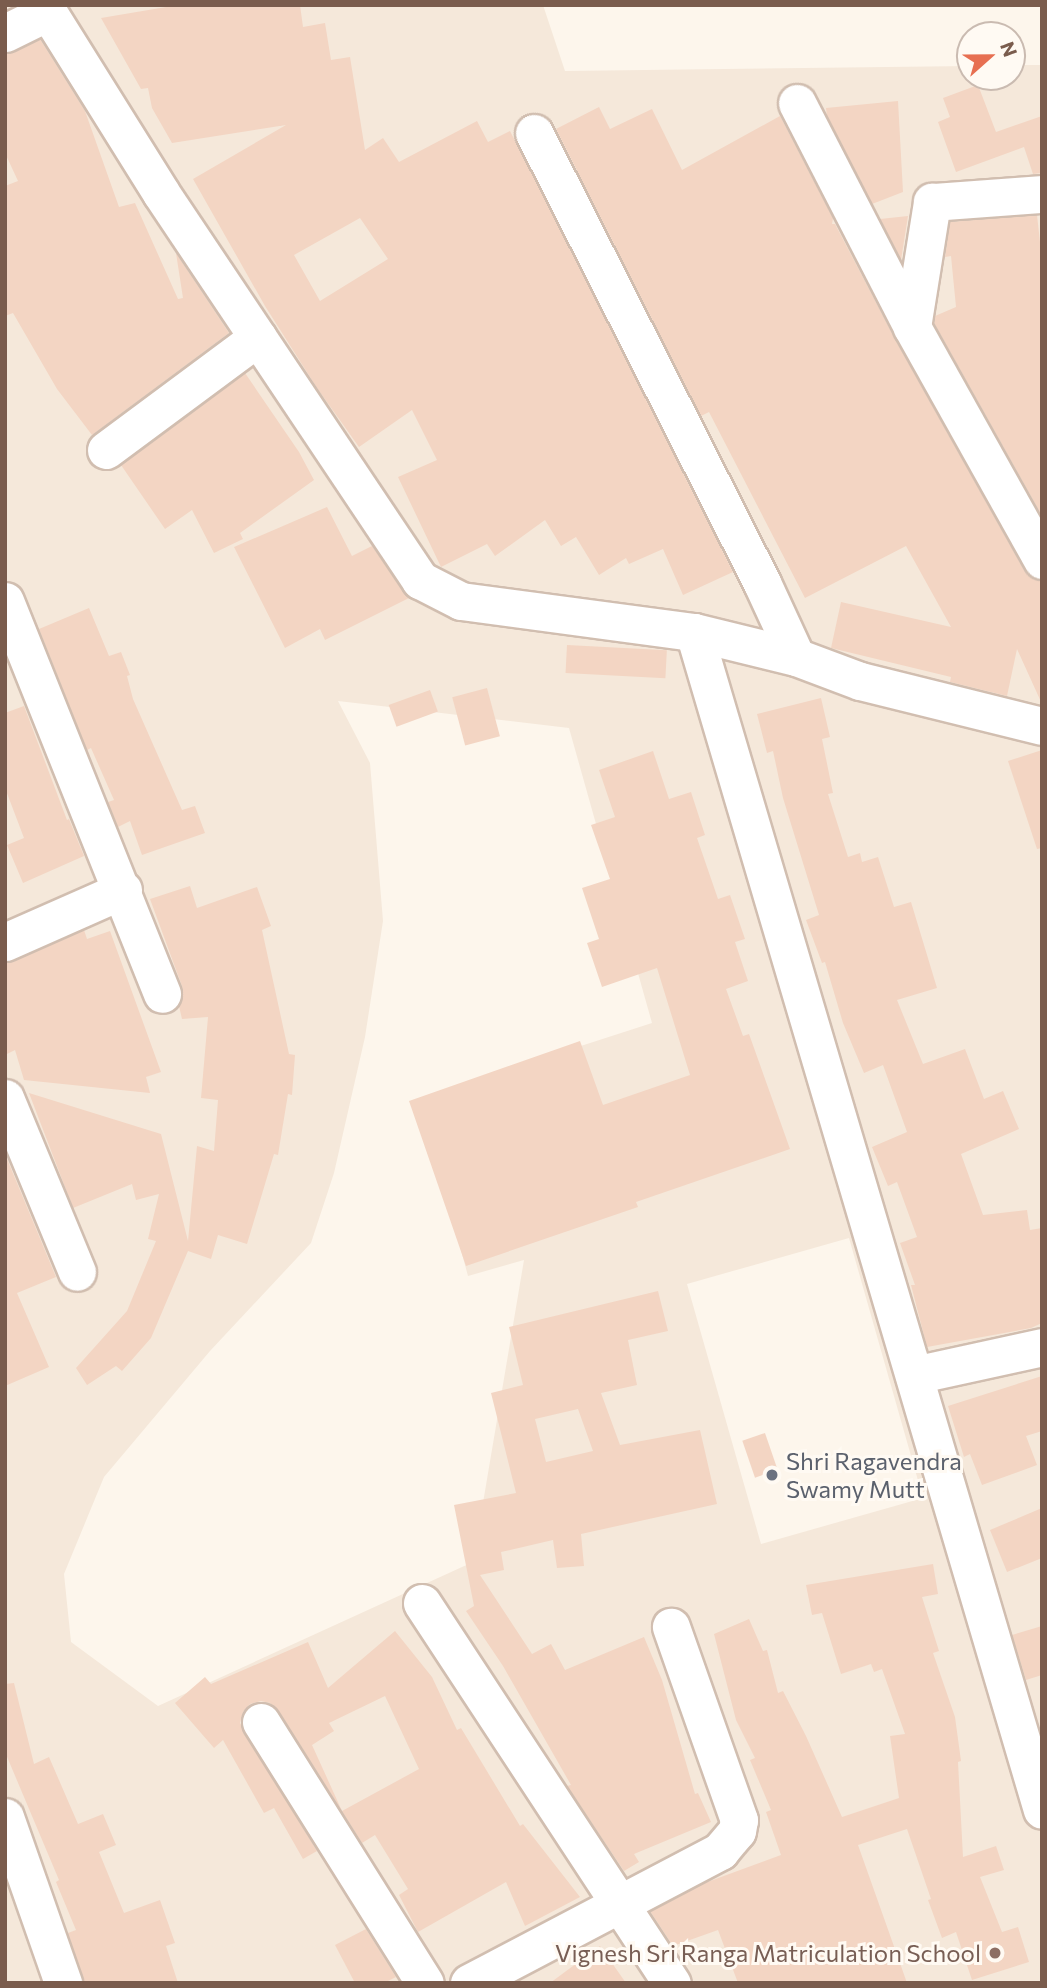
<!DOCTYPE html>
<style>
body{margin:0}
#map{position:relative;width:1047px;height:1988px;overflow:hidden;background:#fdf6ec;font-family:Commissioner,sans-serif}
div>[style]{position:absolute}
.residential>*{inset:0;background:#f5e8da}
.building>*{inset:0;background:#f3d5c3;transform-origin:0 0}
.roads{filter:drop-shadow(2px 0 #d1beb0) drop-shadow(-2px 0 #d1beb0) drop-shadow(0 2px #d1beb0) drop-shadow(0 -2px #d1beb0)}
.minor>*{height:37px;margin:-18.5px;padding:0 18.5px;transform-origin:18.5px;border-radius:18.5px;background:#fff}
.dots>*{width:19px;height:19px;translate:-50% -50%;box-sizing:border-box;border:4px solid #fffaf3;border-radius:50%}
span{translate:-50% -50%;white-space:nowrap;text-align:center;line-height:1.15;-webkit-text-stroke:6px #fffaf3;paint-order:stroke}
.worship-label{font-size:24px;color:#5b616d}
.left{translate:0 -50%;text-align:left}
.education-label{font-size:24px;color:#785e54}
.right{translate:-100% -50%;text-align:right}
.frame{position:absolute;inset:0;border:7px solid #7a5c4d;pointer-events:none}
.north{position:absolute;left:956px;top:21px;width:70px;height:70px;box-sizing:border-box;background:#fffaf3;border:2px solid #cabbb1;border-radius:50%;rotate:69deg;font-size:19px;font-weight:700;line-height:28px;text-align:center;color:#7a5c4d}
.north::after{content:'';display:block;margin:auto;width:24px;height:32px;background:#e76f51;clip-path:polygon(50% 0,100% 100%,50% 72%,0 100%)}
</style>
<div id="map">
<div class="residential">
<div style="clip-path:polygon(evenodd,5px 5px,543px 5px,565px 71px,970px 66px,970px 77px,1012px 77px,1012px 65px,1042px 65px,1042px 1983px,5px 1983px,5px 5px,338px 701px,569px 728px,652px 1023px,420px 1098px,468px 1276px,524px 1260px,473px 1562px,158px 1706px,71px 1642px,64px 1574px,104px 1477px,210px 1351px,311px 1243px,334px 1173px,365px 1037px,383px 921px,370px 763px,338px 701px,5px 5px,849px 1238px,923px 1498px,761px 1544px,687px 1284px,849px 1238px)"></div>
</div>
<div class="building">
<div style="clip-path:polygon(evenodd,178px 5px,300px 5px,303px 27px,325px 23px,331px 60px,350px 57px,365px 150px,383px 138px,399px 162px,477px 121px,488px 142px,510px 131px,733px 572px,683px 595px,663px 549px,629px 564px,626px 558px,599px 575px,576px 537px,561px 546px,545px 520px,495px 556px,487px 544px,441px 567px,398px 477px,437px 460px,412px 410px,359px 447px,317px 388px,265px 306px,193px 179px,286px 125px,172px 143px,152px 108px,148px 88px,141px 89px,101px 18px,178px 5px,360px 218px,388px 259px,320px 301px,294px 255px,360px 218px)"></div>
<div style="clip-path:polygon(40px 39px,85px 111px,119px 207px,135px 203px,178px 299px,183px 298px,176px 253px,229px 333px,92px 435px,57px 389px,13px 313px,5px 316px,5px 186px,18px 181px,5px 153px,5px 54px)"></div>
<div style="clip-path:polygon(978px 85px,996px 132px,1042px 116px,1042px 173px,1033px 174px,1024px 147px,956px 172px,938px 122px,950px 117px,943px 98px)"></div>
<div style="clip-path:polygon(898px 101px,903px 192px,872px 204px,827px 116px,826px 108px)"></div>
<div style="clip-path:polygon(599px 107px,610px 129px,652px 109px,682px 170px,780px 116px,833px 218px,832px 224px,835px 224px,894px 337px,1024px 570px,1032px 578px,1042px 581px,1042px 704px,1017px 649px,1007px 696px,950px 682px,951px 677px,831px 648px,841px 602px,951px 627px,906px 546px,805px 598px,709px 412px,701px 416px,556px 129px)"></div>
<div style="clip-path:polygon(1037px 215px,1042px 260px,1042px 516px,934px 323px,935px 316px,956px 307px,951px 256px,945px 257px,950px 222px)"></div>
<div style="clip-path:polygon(908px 216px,901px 260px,880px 219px)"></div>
<div style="clip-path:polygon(245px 373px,299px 452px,314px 480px,240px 533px,243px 539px,214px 553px,192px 510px,165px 529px,121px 465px)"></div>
<div style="clip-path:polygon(327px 507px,352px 556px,372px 546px,409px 598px,325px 640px,320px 629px,285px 648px,234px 547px)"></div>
<div style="clip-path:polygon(89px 608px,109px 656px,121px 652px,130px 675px,127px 676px,133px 699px,182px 810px,195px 806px,205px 833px,142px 855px,130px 821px,118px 827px,108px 802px,114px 800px,91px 748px,87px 750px,39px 629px)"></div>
<div style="left:567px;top:645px;width:100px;height:28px;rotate:3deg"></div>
<div style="left:487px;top:688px;width:50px;height:36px;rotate:75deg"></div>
<div style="left:430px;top:690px;width:23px;height:44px;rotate:70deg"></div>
<div style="clip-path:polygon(821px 698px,830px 737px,822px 739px,833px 793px,828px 794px,848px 857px,860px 853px,862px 862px,878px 857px,894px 907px,911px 902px,937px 988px,897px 1000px,923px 1064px,965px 1049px,984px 1099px,1003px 1091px,1019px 1129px,961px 1154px,983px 1215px,1027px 1210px,1030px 1230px,1042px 1228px,1042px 1323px,1031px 1328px,927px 1347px,911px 1285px,915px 1285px,900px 1243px,917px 1237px,897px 1182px,888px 1186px,872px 1147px,907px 1132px,883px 1065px,864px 1073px,843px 1023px,825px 962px,822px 963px,806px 920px,819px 915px,783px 798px,773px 751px,767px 753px,757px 714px)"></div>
<div style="clip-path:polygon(24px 706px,67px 820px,69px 819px,84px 856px,23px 883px,7px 845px,24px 838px,5px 788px,5px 713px)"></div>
<div style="clip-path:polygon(1042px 750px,1042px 848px,1037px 849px,1008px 761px)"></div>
<div style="clip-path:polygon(653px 751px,669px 799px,691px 792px,705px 835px,697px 838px,718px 899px,730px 895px,745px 939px,735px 942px,748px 981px,726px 989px,743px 1036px,749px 1034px,790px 1149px,636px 1202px,638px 1207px,466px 1266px,409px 1101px,580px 1041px,603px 1105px,690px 1075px,657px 968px,602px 987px,587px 943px,599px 939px,582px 888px,610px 879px,591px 825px,615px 817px,599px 770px)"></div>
<div style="clip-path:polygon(190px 886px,197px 908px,257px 887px,271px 926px,262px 930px,289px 1054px,295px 1055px,292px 1095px,288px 1094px,278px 1155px,274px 1154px,247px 1244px,218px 1235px,211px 1259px,188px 1251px,151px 1338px,122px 1371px,116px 1366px,87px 1385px,76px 1368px,127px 1311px,156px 1241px,148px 1239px,159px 1194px,136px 1200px,132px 1184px,73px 1208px,29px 1093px,161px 1134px,188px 1241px,197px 1146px,214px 1151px,218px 1100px,201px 1098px,208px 1017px,182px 1019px,179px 1006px,183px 996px,182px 986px,150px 899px)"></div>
<div style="clip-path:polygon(84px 930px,87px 939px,110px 931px,161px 1072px,146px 1077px,150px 1093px,24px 1080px,15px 1050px,5px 1055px,5px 963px)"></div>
<div style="clip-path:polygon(5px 1154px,56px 1277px,17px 1293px,49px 1367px,5px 1386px)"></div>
<div style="clip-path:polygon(evenodd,658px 1291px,668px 1331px,628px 1340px,637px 1385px,601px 1393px,620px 1445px,700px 1430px,717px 1504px,581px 1534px,584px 1566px,557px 1568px,553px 1540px,501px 1552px,504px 1570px,480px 1575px,532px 1654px,551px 1644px,565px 1670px,644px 1637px,662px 1680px,695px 1794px,698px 1793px,711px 1822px,634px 1854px,639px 1862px,624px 1871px,567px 1786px,571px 1785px,503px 1666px,466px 1611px,474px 1606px,454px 1505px,516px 1493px,491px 1393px,523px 1385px,509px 1327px,658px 1291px,578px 1409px,593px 1451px,546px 1462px,535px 1419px,578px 1409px)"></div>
<div style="clip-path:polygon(1042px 1376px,1042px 1431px,1026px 1436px,1037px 1465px,982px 1485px,970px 1454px,964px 1457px,948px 1406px)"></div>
<div style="left:765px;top:1433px;width:39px;height:24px;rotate:71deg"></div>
<div style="clip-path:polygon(1042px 1508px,1042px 1558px,1007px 1572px,990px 1530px)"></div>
<div style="clip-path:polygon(933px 1564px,938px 1594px,922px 1597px,939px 1651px,933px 1653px,955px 1717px,961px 1761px,958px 1762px,963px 1857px,996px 1846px,1004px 1870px,980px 1877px,1002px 1932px,1018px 1927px,1029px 1962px,972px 1980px,956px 1932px,942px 1938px,928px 1900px,931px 1899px,907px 1829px,858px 1845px,907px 1983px,738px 1983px,718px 1930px,673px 1946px,650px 1911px,702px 1884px,781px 1855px,766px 1812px,771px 1810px,750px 1760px,755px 1758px,736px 1720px,714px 1634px,749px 1619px,763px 1651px,767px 1650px,778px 1693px,783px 1691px,806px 1736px,842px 1817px,899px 1798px,890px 1736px,905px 1734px,882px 1669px,874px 1672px,871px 1664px,841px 1674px,822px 1613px,812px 1615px,806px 1585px)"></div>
<div style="clip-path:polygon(1042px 1626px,1042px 1675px,1026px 1680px,1012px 1635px)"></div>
<div style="clip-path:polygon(evenodd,395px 1631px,432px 1677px,457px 1730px,461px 1728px,520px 1826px,523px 1824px,580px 1897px,525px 1926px,506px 1882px,418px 1932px,399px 1895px,408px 1889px,375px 1835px,362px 1843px,278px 1710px,270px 1703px,261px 1701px,250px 1704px,243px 1712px,240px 1723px,317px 1851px,303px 1859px,274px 1808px,264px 1813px,223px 1740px,214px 1748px,175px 1703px,205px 1677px,211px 1684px,308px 1642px,328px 1688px,395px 1631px,385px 1696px,419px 1769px,342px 1811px,312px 1745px,334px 1731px,329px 1723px,385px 1696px)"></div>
<div style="clip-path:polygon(14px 1683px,34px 1764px,49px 1757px,78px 1824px,103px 1814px,116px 1845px,99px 1852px,124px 1913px,160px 1900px,175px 1943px,166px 1946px,178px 1983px,84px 1983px,68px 1933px,76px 1930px,56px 1882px,59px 1880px,5px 1752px,5px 1684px)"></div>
<div style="clip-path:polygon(366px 1929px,396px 1977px,384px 1983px,355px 1983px,335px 1945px)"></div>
<div style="clip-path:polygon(600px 1946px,626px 1983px,550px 1983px)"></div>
</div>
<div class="roads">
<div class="minor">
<div style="left:48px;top:5px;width:7px;rotate:90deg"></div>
<div style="left:48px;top:12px;width:213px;rotate:58deg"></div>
<div style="left:161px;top:193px;width:466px;rotate:56.2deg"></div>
<div style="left:420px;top:580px;width:46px;rotate:27.1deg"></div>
<div style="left:461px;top:601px;width:235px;rotate:7.6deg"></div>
<div style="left:694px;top:632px;width:105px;rotate:13.8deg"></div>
<div style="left:796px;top:657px;width:68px;rotate:20.6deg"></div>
<div style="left:860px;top:681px;width:187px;rotate:13.9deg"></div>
<div style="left:5px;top:33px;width:48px;rotate:-26deg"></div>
<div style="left:797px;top:103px;width:252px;rotate:62.8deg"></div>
<div style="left:912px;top:327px;width:267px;rotate:60.8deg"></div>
<div style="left:534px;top:133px;width:504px;rotate:63.13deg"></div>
<div style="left:762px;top:583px;width:81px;rotate:65.3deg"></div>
<div style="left:912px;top:327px;width:127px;rotate:-80.9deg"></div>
<div style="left:932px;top:202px;width:110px;rotate:-4.2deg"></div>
<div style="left:106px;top:450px;width:189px;rotate:-36.6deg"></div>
<div style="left:5px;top:601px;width:423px;rotate:68.2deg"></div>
<div style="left:694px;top:632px;width:1228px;rotate:73.54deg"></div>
<div style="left:5px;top:942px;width:129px;rotate:-23.8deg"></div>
<div style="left:5px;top:1098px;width:188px;rotate:67.5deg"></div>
<div style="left:914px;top:1375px;width:131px;rotate:-12.3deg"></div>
<div style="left:422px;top:1603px;width:455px;rotate:56.7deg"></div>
<div style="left:261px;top:1722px;width:308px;rotate:57.9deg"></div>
<div style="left:5px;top:1817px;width:176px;rotate:70.7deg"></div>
<div style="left:469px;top:1983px;width:284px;rotate:-27.7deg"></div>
<div style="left:720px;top:1851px;width:26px;rotate:-50deg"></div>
<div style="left:737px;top:1831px;width:11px;rotate:-80deg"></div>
<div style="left:739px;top:1820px;width:205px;rotate:-109.4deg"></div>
</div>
</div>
<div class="dots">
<div style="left:772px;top:1475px;background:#6b7280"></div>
<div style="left:995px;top:1953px;background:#8d6e63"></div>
</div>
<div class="worship-label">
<span class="left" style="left:786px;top:1475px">Shri Ragavendra<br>Swamy Mutt</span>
</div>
<div class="education-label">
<span class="right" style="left:981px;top:1953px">Vignesh Sri Ranga Matriculation School</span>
</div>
<div class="frame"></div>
<div class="north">N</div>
</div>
